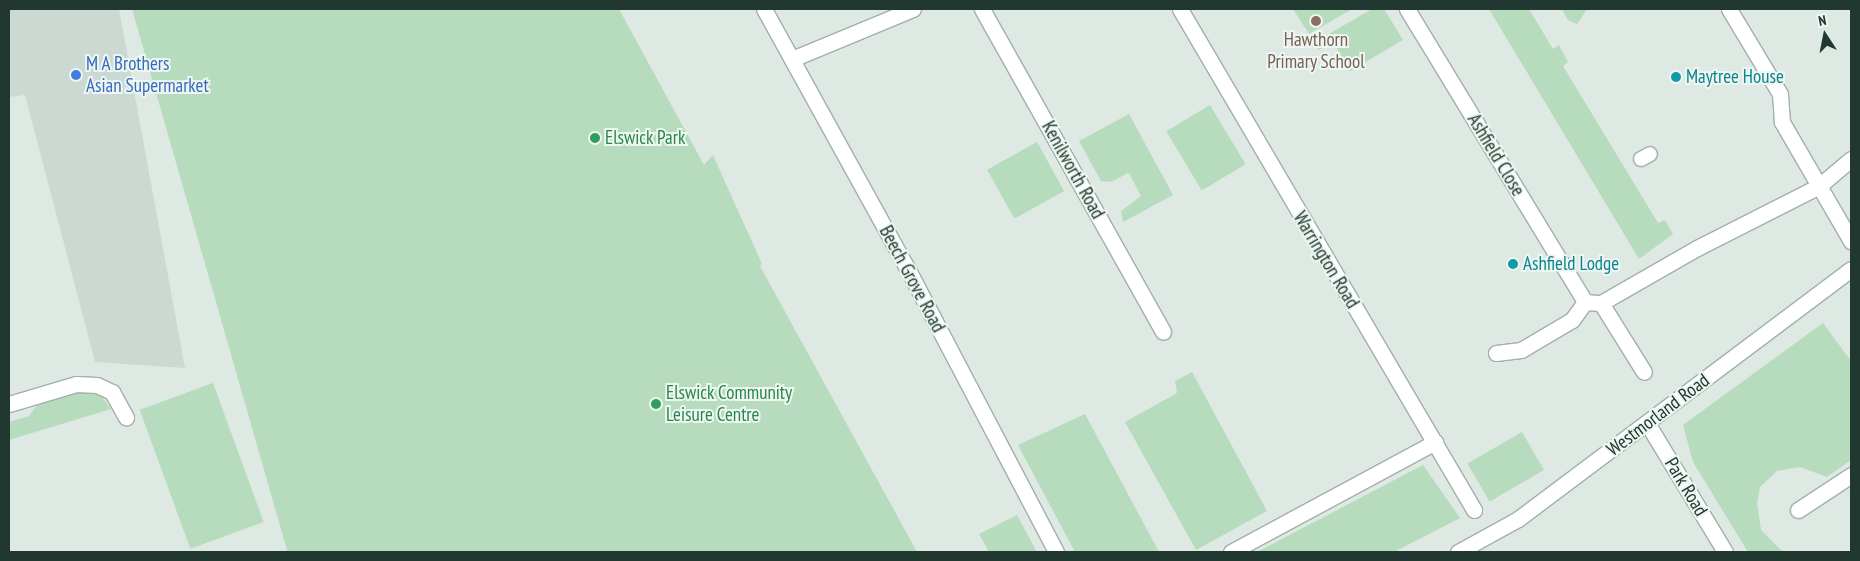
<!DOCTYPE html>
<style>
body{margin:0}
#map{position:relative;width:1860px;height:561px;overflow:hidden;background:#dee9e3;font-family:"PT Sans Narrow",sans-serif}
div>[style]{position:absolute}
.built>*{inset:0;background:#ccd9d2}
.green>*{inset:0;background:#b6dbbd;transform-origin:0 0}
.roads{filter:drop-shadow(1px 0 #a1b0a9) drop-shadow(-1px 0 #a1b0a9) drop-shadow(0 1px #a1b0a9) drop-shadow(0 -1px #a1b0a9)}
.pedestrian>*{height:14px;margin:-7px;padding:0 7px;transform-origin:7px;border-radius:7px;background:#fff}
.minor>*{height:15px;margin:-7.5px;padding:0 7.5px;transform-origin:7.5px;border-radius:7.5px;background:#fff}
.tertiary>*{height:15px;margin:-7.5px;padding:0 7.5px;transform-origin:7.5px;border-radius:7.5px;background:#fff}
.dots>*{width:14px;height:14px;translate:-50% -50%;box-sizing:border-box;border:2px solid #eef6f1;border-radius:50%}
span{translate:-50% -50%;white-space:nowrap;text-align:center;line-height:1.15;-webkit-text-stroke:4px #eef6f1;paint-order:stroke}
.education-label{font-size:19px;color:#785e54}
.shop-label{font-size:19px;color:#366cbe}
.left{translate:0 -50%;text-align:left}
.culture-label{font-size:19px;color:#0d838f}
.leisure-label{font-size:19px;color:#27864d}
.street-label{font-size:19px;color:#20382f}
.frame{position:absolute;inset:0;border:10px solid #20382f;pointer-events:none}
.north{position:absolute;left:1800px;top:10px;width:50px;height:50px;-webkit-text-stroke:4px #eef6f1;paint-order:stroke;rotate:349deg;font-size:14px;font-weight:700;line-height:20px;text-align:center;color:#20382f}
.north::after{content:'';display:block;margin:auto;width:18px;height:22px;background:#20382f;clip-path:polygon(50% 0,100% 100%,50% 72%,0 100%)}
</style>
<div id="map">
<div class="built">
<div style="clip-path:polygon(9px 9px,119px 9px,185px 368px,95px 362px,25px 95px,9px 97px)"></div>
</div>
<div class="green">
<div style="clip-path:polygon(132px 9px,619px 9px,704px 165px,713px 155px,762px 264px,760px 266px,917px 552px,284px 552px,287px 550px)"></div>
<div style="clip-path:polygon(1293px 9px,1352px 9px,1309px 34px)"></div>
<div style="clip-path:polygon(1372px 9px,1384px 9px,1403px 40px,1350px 71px,1333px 42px,1319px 50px,1315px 42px)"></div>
<div style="clip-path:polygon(1489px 9px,1529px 9px,1553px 49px,1559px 45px,1568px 62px,1563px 66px,1658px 223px,1665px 220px,1673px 234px,1639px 259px)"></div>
<div style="clip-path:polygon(1562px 9px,1587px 9px,1577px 24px,1568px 20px)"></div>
<div style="left:1210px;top:105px;width:69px;height:51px;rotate:59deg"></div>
<div style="clip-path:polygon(1129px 114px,1173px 195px,1123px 222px,1121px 211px,1141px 196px,1130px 175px,1128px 173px,1111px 182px,1101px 181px,1079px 141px)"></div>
<div style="left:1037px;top:142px;width:56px;height:57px;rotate:61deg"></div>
<div style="clip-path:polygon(1823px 323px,1851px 361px,1851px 460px,1827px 477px,1800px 467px,1777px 471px,1760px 487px,1757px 503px,1761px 530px,1783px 552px,1748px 552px,1693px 462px,1683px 425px)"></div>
<div style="clip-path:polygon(1192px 372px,1267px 511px,1196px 550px,1125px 422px,1177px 393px,1175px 381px)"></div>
<div style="left:213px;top:383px;width:148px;height:78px;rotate:70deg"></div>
<div style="clip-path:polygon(77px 388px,100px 394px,111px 409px,9px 440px,9px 422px,29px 416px,40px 401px)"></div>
<div style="clip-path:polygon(1085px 414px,1159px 552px,1075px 552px,1018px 445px)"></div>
<div style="left:1522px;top:432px;width:44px;height:63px;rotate:60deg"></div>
<div style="clip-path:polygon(1423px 465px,1460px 518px,1394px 552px,1257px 552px)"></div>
<div style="clip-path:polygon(1017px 515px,1037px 552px,989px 552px,979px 534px)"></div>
</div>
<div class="roads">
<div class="pedestrian">
<div style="left:1641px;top:159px;width:10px;rotate:-29deg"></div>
</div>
<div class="minor">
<div style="left:764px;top:9px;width:294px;rotate:61.1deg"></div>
<div style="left:906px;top:266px;width:323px;rotate:62.3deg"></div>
<div style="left:982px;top:9px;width:370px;rotate:60.7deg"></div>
<div style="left:1180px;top:9px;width:581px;rotate:59.59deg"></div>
<div style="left:1407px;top:9px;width:343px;rotate:58.7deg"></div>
<div style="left:1729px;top:9px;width:99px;rotate:59deg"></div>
<div style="left:1780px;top:94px;width:28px;rotate:86deg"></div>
<div style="left:1782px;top:122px;width:138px;rotate:59.9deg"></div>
<div style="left:792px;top:59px;width:131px;rotate:-22.5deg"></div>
<div style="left:1601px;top:303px;width:81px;rotate:58.1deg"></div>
<div style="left:1496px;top:353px;width:25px;rotate:-7deg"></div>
<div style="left:1521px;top:350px;width:59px;rotate:-30.5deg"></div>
<div style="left:1572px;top:320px;width:22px;rotate:-54deg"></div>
<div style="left:1585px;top:302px;width:16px;rotate:4deg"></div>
<div style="left:1601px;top:303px;width:111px;rotate:-29.8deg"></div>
<div style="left:1697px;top:248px;width:137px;rotate:-26.9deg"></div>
<div style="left:1819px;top:186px;width:42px;rotate:-40.2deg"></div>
<div style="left:9px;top:404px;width:70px;rotate:-16.6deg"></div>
<div style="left:76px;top:384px;width:21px;rotate:3deg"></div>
<div style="left:97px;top:385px;width:17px;rotate:25deg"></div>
<div style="left:112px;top:392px;width:29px;rotate:61deg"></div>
<div style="left:1798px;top:510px;width:64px;rotate:-33.4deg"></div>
<div style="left:1231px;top:552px;width:232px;rotate:-28.3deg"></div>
</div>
<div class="tertiary">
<div style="left:1647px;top:423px;width:151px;rotate:58.8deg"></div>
<div style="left:1458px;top:552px;width:68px;rotate:-28.8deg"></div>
<div style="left:1518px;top:519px;width:416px;rotate:-36.9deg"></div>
</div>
</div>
<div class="dots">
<div style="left:1316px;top:21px;background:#8d6e63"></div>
<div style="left:76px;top:75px;background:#3f7fe0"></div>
<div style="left:1676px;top:77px;background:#0f9aa8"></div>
<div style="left:595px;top:138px;background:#2e9e5b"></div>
<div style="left:1513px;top:264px;background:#0f9aa8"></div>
<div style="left:656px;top:404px;background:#2e9e5b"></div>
</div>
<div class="education-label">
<span style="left:1316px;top:51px">Hawthorn<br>Primary School</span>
</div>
<div class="shop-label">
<span class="left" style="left:86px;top:75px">M A Brothers<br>Asian Supermarket</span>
</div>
<div class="culture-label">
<span class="left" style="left:1686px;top:77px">Maytree House</span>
<span class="left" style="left:1523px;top:264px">Ashfield Lodge</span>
</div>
<div class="leisure-label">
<span class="left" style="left:605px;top:138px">Elswick Park</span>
<span class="left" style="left:666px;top:404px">Elswick Community<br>Leisure Centre</span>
</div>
<div class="street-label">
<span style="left:1496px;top:155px;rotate:59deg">Ashfield Close</span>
<span style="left:1073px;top:170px;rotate:61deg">Kenilworth Road</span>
<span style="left:1326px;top:260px;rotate:59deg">Warrington Road</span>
<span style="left:912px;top:279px;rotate:62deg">Beech Grove Road</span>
<span style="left:1658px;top:415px;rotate:-37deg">Westmorland Road</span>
<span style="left:1686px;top:487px;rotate:59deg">Park Road</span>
</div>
<div class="frame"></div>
<div class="north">N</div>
</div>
